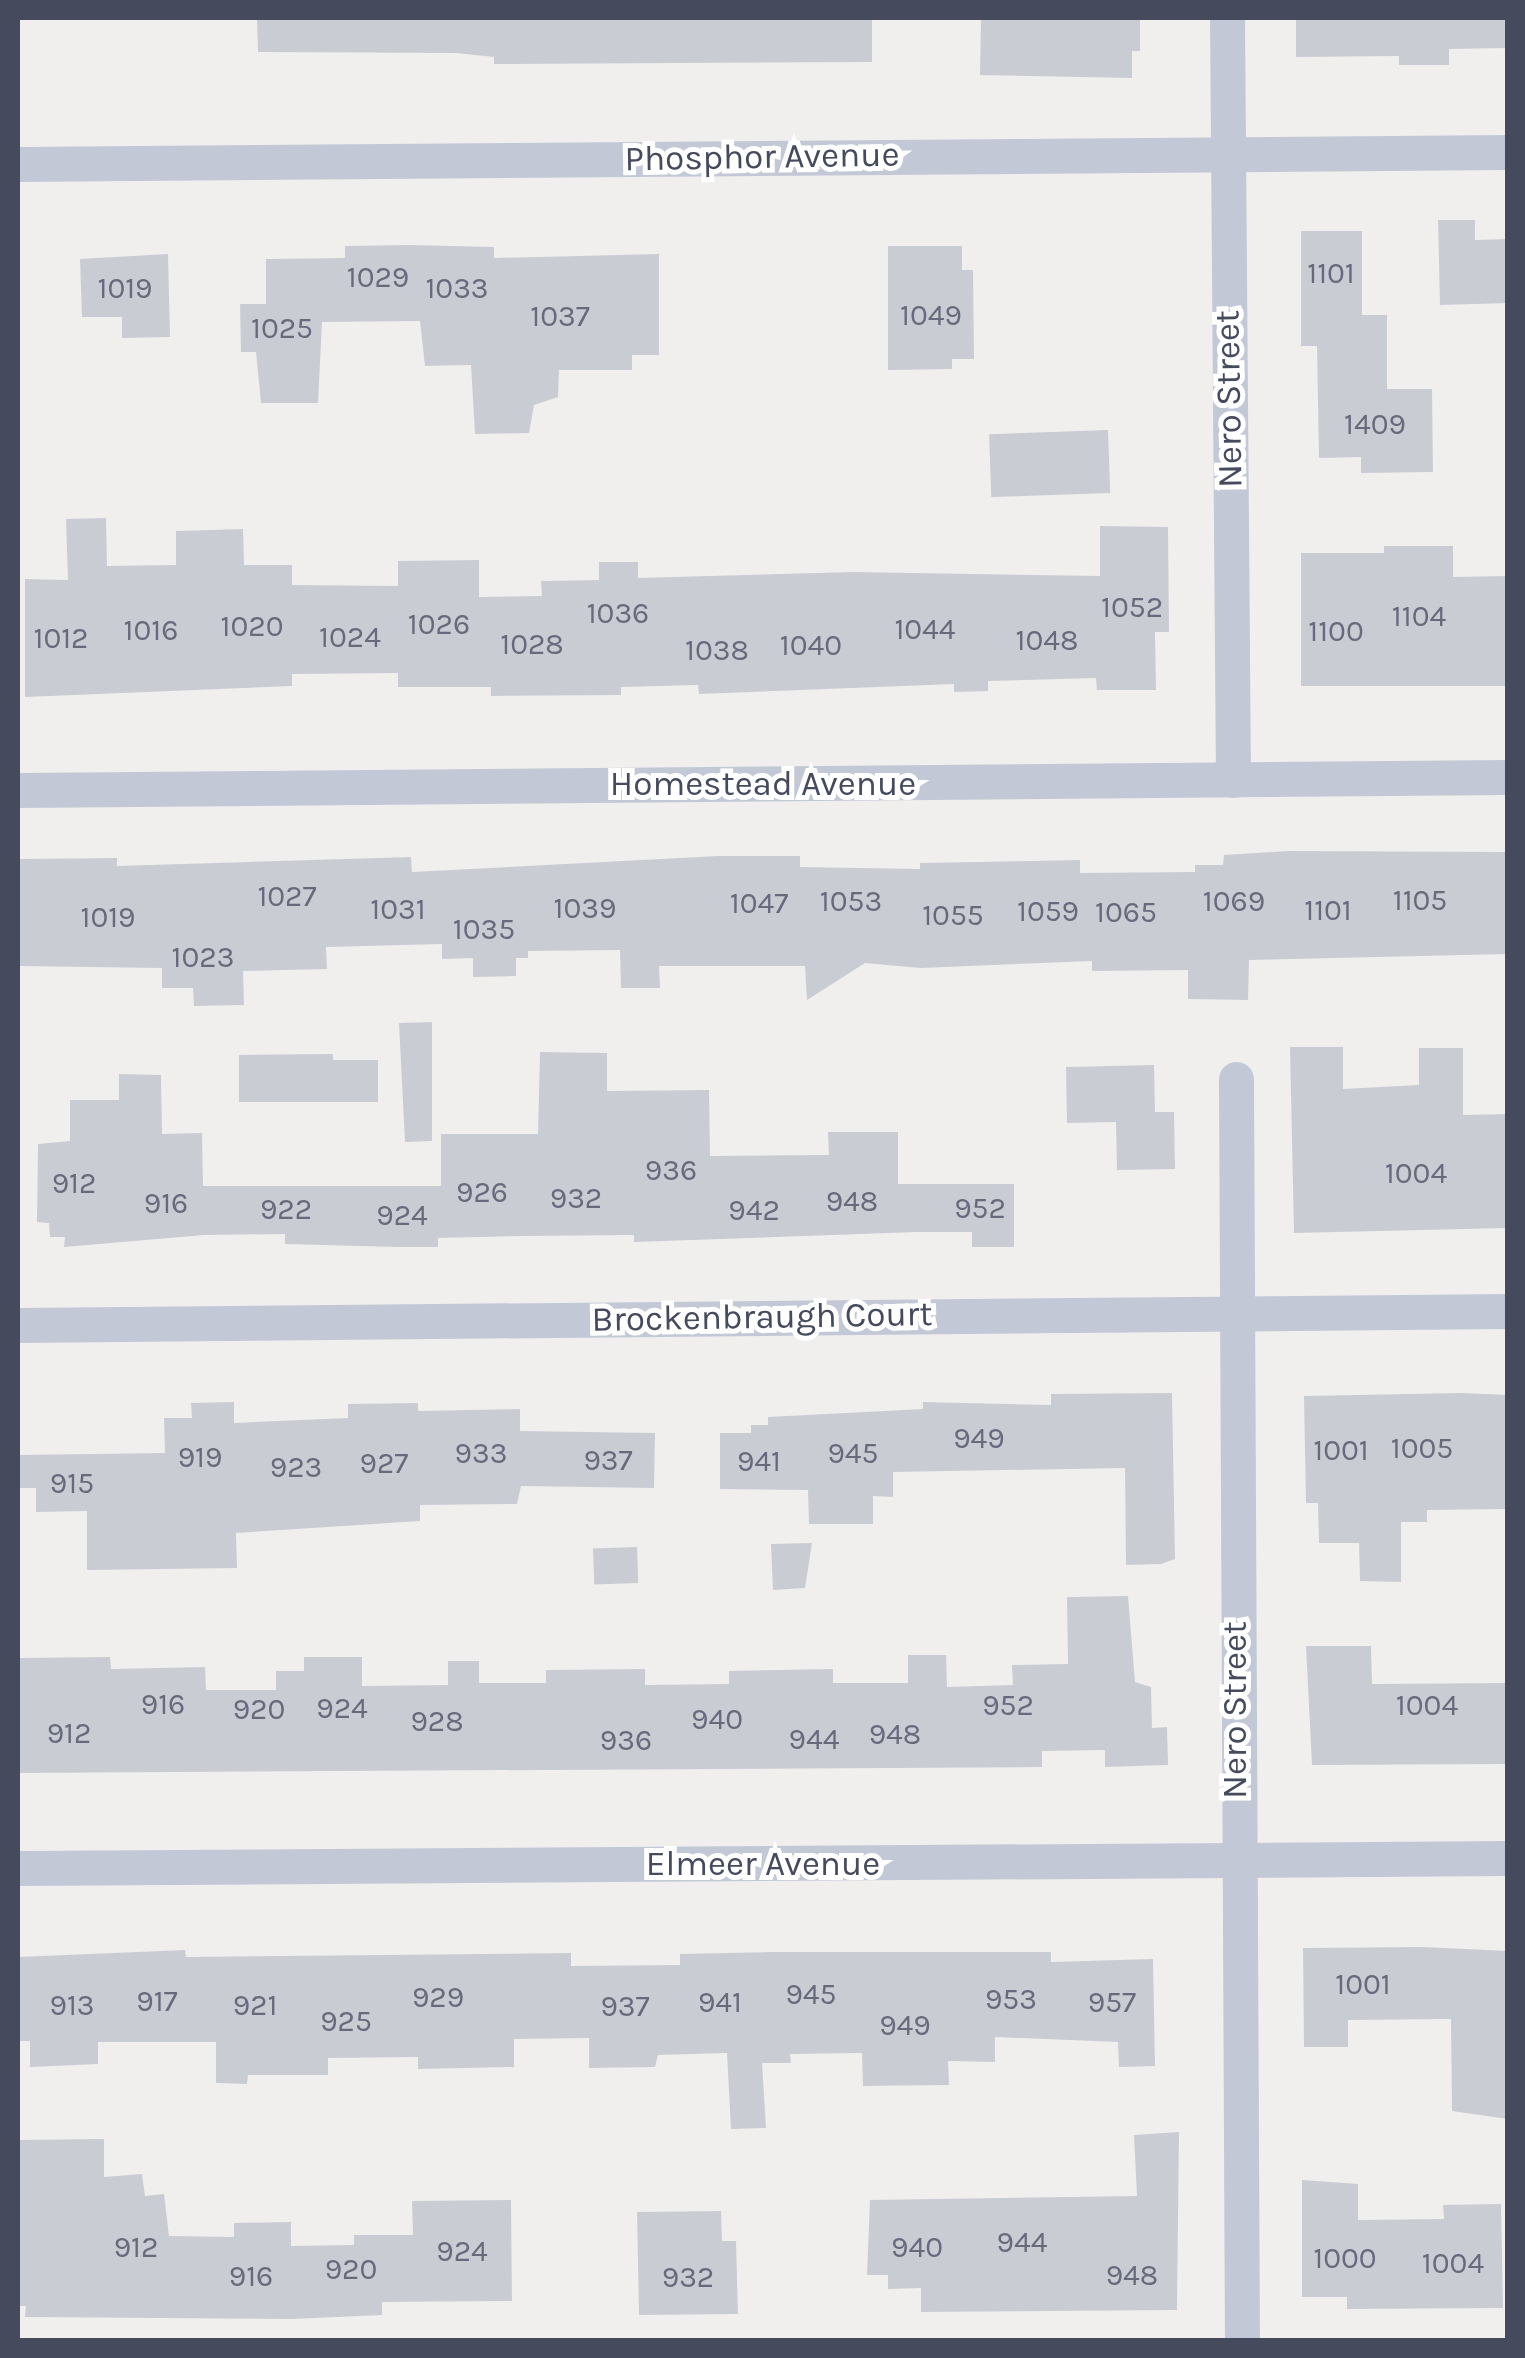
<!DOCTYPE html>
<style>
body{margin:0}
#map{position:relative;width:1525px;height:2358px;overflow:hidden;background:#f1efee;font-family:Karla,sans-serif}
div>[style]{position:absolute}
.building>*{inset:0;background:#caccd4;transform-origin:0 0}
.minor>*{height:35px;margin:-17.5px;padding:0 17.5px;transform-origin:17.5px;border-radius:17.5px;background:#c3c8d6}
span{translate:-50% -50%;white-space:nowrap;text-align:center;line-height:1.15;-webkit-text-stroke:10px #fff;paint-order:stroke}
.number-label{font-size:30px;color:#666a7b}
.number-label span{-webkit-text-stroke-width:0}
.street-label{font-size:35px;color:#454a5d}
.frame{position:absolute;inset:0;border:20px solid #454a5d;pointer-events:none}
</style>
<div id="map">
<div class="building">
<div style="clip-path:polygon(257px 18px,872px 18px,872px 62px,494px 64px,494px 57px,456px 53px,258px 52px)"></div>
<div style="clip-path:polygon(981px 18px,1140px 18px,1140px 51px,1132px 51px,1132px 78px,980px 75px)"></div>
<div style="clip-path:polygon(1296px 18px,1508px 18px,1508px 48px,1449px 49px,1449px 65px,1399px 65px,1399px 56px,1296px 57px)"></div>
<div style="clip-path:polygon(1438px 220px,1475px 220px,1475px 240px,1508px 239px,1508px 303px,1440px 305px)"></div>
<div style="clip-path:polygon(1301px 231px,1362px 231px,1362px 315px,1387px 315px,1387px 389px,1432px 389px,1433px 472px,1361px 473px,1361px 457px,1319px 458px,1317px 346px,1301px 346px)"></div>
<div style="clip-path:polygon(410px 245px,494px 247px,494px 258px,659px 254px,659px 355px,632px 355px,632px 370px,559px 370px,558px 397px,534px 405px,529px 433px,475px 434px,471px 365px,425px 366px,420px 321px,322px 322px,318px 403px,261px 403px,256px 352px,241px 352px,240px 304px,266px 304px,266px 259px,345px 258px,345px 246px)"></div>
<div style="clip-path:polygon(888px 246px,962px 246px,962px 270px,973px 270px,974px 359px,952px 359px,952px 369px,888px 370px)"></div>
<div style="clip-path:polygon(168px 254px,170px 337px,122px 338px,122px 317px,82px 317px,80px 259px)"></div>
<div style="left:1108px;top:430px;width:63px;height:119px;rotate:88deg"></div>
<div style="clip-path:polygon(106px 518px,107px 566px,176px 565px,176px 531px,243px 529px,244px 565px,292px 565px,292px 585px,398px 586px,398px 561px,479px 560px,479px 597px,542px 596px,541px 581px,599px 580px,599px 562px,638px 562px,638px 578px,854px 572px,1100px 576px,1100px 526px,1168px 527px,1169px 632px,1155px 632px,1156px 690px,1097px 690px,1096px 678px,988px 681px,988px 691px,954px 692px,954px 684px,699px 694px,698px 685px,621px 687px,621px 695px,491px 696px,491px 687px,398px 687px,398px 673px,292px 674px,292px 686px,25px 697px,25px 579px,68px 580px,66px 519px)"></div>
<div style="clip-path:polygon(1384px 546px,1453px 546px,1453px 577px,1508px 576px,1508px 686px,1301px 686px,1301px 553px,1384px 553px)"></div>
<div style="clip-path:polygon(1288px 851px,1508px 852px,1508px 954px,1249px 960px,1248px 1000px,1188px 999px,1188px 970px,1092px 971px,1092px 961px,920px 968px,865px 963px,807px 1000px,805px 966px,659px 966px,660px 988px,621px 988px,620px 950px,528px 951px,528px 958px,516px 958px,516px 976px,473px 977px,473px 958px,442px 959px,442px 944px,326px 947px,327px 969px,243px 971px,244px 1005px,194px 1006px,193px 988px,162px 988px,162px 968px,18px 966px,18px 859px,117px 858px,117px 866px,411px 857px,412px 872px,718px 856px,800px 856px,800px 867px,920px 869px,920px 863px,1080px 860px,1080px 873px,1195px 872px,1195px 865px,1223px 865px,1224px 855px)"></div>
<div style="clip-path:polygon(432px 1022px,432px 1141px,405px 1142px,399px 1023px)"></div>
<div style="clip-path:polygon(1290px 1047px,1343px 1047px,1343px 1089px,1419px 1085px,1419px 1048px,1463px 1048px,1463px 1115px,1508px 1114px,1508px 1228px,1294px 1233px)"></div>
<div style="clip-path:polygon(540px 1052px,607px 1053px,607px 1091px,709px 1090px,710px 1156px,829px 1155px,828px 1132px,898px 1132px,898px 1184px,1014px 1184px,1014px 1247px,972px 1247px,972px 1232px,917px 1232px,634px 1242px,634px 1235px,524px 1236px,438px 1238px,438px 1247px,398px 1247px,285px 1244px,285px 1234px,204px 1235px,64px 1247px,65px 1237px,50px 1237px,49px 1223px,37px 1222px,38px 1144px,70px 1141px,70px 1100px,119px 1100px,119px 1074px,161px 1075px,162px 1134px,202px 1133px,203px 1186px,441px 1186px,441px 1134px,538px 1134px)"></div>
<div style="clip-path:polygon(333px 1054px,333px 1060px,378px 1060px,378px 1102px,239px 1102px,239px 1055px)"></div>
<div style="clip-path:polygon(1154px 1065px,1155px 1112px,1174px 1112px,1175px 1169px,1117px 1170px,1116px 1122px,1067px 1123px,1066px 1067px)"></div>
<div style="clip-path:polygon(1172px 1393px,1175px 1559px,1161px 1564px,1126px 1565px,1125px 1468px,893px 1472px,893px 1497px,873px 1496px,873px 1524px,809px 1524px,808px 1490px,720px 1489px,720px 1433px,751px 1433px,751px 1425px,768px 1425px,768px 1417px,923px 1409px,923px 1402px,1051px 1405px,1051px 1394px)"></div>
<div style="clip-path:polygon(1461px 1393px,1508px 1395px,1508px 1509px,1427px 1510px,1427px 1522px,1401px 1522px,1401px 1582px,1360px 1581px,1359px 1543px,1319px 1543px,1318px 1503px,1306px 1503px,1304px 1396px)"></div>
<div style="clip-path:polygon(234px 1402px,234px 1423px,348px 1418px,348px 1404px,418px 1403px,418px 1411px,520px 1409px,520px 1431px,655px 1433px,654px 1488px,521px 1486px,517px 1504px,420px 1505px,420px 1521px,236px 1533px,237px 1568px,87px 1570px,87px 1511px,36px 1512px,36px 1488px,18px 1488px,18px 1455px,165px 1453px,164px 1418px,192px 1418px,191px 1403px)"></div>
<div style="clip-path:polygon(812px 1543px,805px 1588px,773px 1590px,771px 1544px)"></div>
<div style="left:637px;top:1547px;width:36px;height:44px;rotate:88deg"></div>
<div style="clip-path:polygon(1128px 1596px,1135px 1682px,1151px 1687px,1152px 1728px,1167px 1727px,1168px 1765px,1105px 1767px,1105px 1750px,1042px 1751px,1042px 1767px,18px 1773px,18px 1658px,110px 1657px,111px 1669px,205px 1667px,206px 1690px,276px 1690px,276px 1671px,304px 1671px,304px 1657px,362px 1657px,362px 1686px,448px 1685px,448px 1661px,479px 1661px,479px 1683px,546px 1683px,546px 1670px,645px 1669px,645px 1685px,729px 1684px,729px 1671px,833px 1669px,833px 1683px,908px 1683px,908px 1655px,946px 1655px,947px 1687px,1013px 1685px,1012px 1665px,1068px 1664px,1067px 1597px)"></div>
<div style="clip-path:polygon(1306px 1646px,1371px 1646px,1372px 1684px,1508px 1683px,1508px 1764px,1312px 1765px)"></div>
<div style="clip-path:polygon(1422px 1947px,1508px 1951px,1508px 2119px,1452px 2111px,1451px 2019px,1348px 2020px,1348px 2047px,1304px 2047px,1303px 1948px)"></div>
<div style="clip-path:polygon(185px 1950px,186px 1957px,571px 1953px,571px 1966px,680px 1965px,680px 1954px,770px 1952px,1051px 1952px,1051px 1962px,1153px 1959px,1155px 2066px,1119px 2067px,1118px 2042px,995px 2037px,995px 2062px,948px 2061px,949px 2085px,863px 2086px,862px 2053px,790px 2054px,791px 2063px,762px 2063px,766px 2128px,731px 2129px,727px 2053px,658px 2055px,655px 2067px,589px 2068px,589px 2038px,514px 2039px,514px 2067px,418px 2069px,418px 2057px,328px 2058px,328px 2075px,248px 2075px,247px 2084px,216px 2083px,216px 2042px,98px 2042px,98px 2064px,30px 2067px,30px 2041px,18px 2041px,18px 1957px)"></div>
<div style="clip-path:polygon(1179px 2132px,1177px 2310px,921px 2312px,921px 2288px,888px 2289px,888px 2275px,867px 2275px,870px 2200px,1137px 2196px,1134px 2135px)"></div>
<div style="clip-path:polygon(104px 2139px,104px 2177px,142px 2174px,145px 2196px,164px 2194px,169px 2236px,234px 2237px,234px 2223px,291px 2222px,291px 2246px,354px 2245px,354px 2235px,413px 2235px,412px 2201px,511px 2200px,512px 2301px,382px 2302px,382px 2315px,292px 2319px,25px 2317px,26px 2306px,18px 2306px,18px 2140px)"></div>
<div style="clip-path:polygon(1302px 2180px,1358px 2184px,1358px 2220px,1444px 2219px,1443px 2205px,1501px 2204px,1503px 2308px,1347px 2309px,1347px 2297px,1302px 2297px)"></div>
<div style="clip-path:polygon(721px 2211px,722px 2241px,736px 2241px,738px 2314px,639px 2315px,637px 2212px)"></div>
</div>
<div class="minor">
<div style="left:1227px;top:18px;width:762px;rotate:89.55deg"></div>
<div style="left:18px;top:164px;width:1490px;rotate:-0.46deg"></div>
<div style="left:18px;top:790px;width:1490px;rotate:-0.5deg"></div>
<div style="left:1236px;top:1079px;width:1261px;rotate:89.73deg"></div>
<div style="left:18px;top:1325px;width:1490px;rotate:-0.54deg"></div>
<div style="left:18px;top:1868px;width:1490px;rotate:-0.38deg"></div>
</div>
<div class="number-label">
<span style="left:1331px;top:273px">1101</span>
<span style="left:378px;top:277px">1029</span>
<span style="left:125px;top:288px">1019</span>
<span style="left:457px;top:288px">1033</span>
<span style="left:931px;top:315px">1049</span>
<span style="left:560px;top:316px">1037</span>
<span style="left:282px;top:328px">1025</span>
<span style="left:1375px;top:424px">1409</span>
<span style="left:1132px;top:607px">1052</span>
<span style="left:618px;top:613px">1036</span>
<span style="left:1419px;top:616px">1104</span>
<span style="left:439px;top:624px">1026</span>
<span style="left:252px;top:626px">1020</span>
<span style="left:925px;top:629px">1044</span>
<span style="left:151px;top:630px">1016</span>
<span style="left:1336px;top:631px">1100</span>
<span style="left:350px;top:637px">1024</span>
<span style="left:61px;top:638px">1012</span>
<span style="left:1047px;top:640px">1048</span>
<span style="left:532px;top:644px">1028</span>
<span style="left:811px;top:645px">1040</span>
<span style="left:717px;top:650px">1038</span>
<span style="left:287px;top:896px">1027</span>
<span style="left:1420px;top:900px">1105</span>
<span style="left:851px;top:901px">1053</span>
<span style="left:1234px;top:901px">1069</span>
<span style="left:759px;top:903px">1047</span>
<span style="left:585px;top:908px">1039</span>
<span style="left:398px;top:909px">1031</span>
<span style="left:1328px;top:910px">1101</span>
<span style="left:1048px;top:911px">1059</span>
<span style="left:1126px;top:912px">1065</span>
<span style="left:953px;top:915px">1055</span>
<span style="left:108px;top:917px">1019</span>
<span style="left:484px;top:929px">1035</span>
<span style="left:203px;top:957px">1023</span>
<span style="left:671px;top:1170px">936</span>
<span style="left:1416px;top:1173px">1004</span>
<span style="left:74px;top:1183px">912</span>
<span style="left:482px;top:1192px">926</span>
<span style="left:576px;top:1198px">932</span>
<span style="left:852px;top:1201px">948</span>
<span style="left:166px;top:1203px">916</span>
<span style="left:980px;top:1208px">952</span>
<span style="left:286px;top:1209px">922</span>
<span style="left:754px;top:1210px">942</span>
<span style="left:402px;top:1215px">924</span>
<span style="left:979px;top:1438px">949</span>
<span style="left:1422px;top:1448px">1005</span>
<span style="left:1341px;top:1450px">1001</span>
<span style="left:481px;top:1453px">933</span>
<span style="left:853px;top:1453px">945</span>
<span style="left:200px;top:1457px">919</span>
<span style="left:608px;top:1460px">937</span>
<span style="left:759px;top:1461px">941</span>
<span style="left:384px;top:1463px">927</span>
<span style="left:296px;top:1467px">923</span>
<span style="left:72px;top:1483px">915</span>
<span style="left:163px;top:1704px">916</span>
<span style="left:1008px;top:1705px">952</span>
<span style="left:1427px;top:1705px">1004</span>
<span style="left:342px;top:1708px">924</span>
<span style="left:259px;top:1709px">920</span>
<span style="left:717px;top:1719px">940</span>
<span style="left:437px;top:1721px">928</span>
<span style="left:69px;top:1733px">912</span>
<span style="left:895px;top:1734px">948</span>
<span style="left:814px;top:1739px">944</span>
<span style="left:626px;top:1740px">936</span>
<span style="left:1363px;top:1984px">1001</span>
<span style="left:811px;top:1994px">945</span>
<span style="left:438px;top:1997px">929</span>
<span style="left:1011px;top:1999px">953</span>
<span style="left:157px;top:2001px">917</span>
<span style="left:720px;top:2002px">941</span>
<span style="left:1112px;top:2002px">957</span>
<span style="left:72px;top:2005px">913</span>
<span style="left:255px;top:2005px">921</span>
<span style="left:625px;top:2006px">937</span>
<span style="left:346px;top:2021px">925</span>
<span style="left:905px;top:2025px">949</span>
<span style="left:1022px;top:2242px">944</span>
<span style="left:136px;top:2247px">912</span>
<span style="left:917px;top:2247px">940</span>
<span style="left:462px;top:2251px">924</span>
<span style="left:1345px;top:2258px">1000</span>
<span style="left:1453px;top:2263px">1004</span>
<span style="left:351px;top:2269px">920</span>
<span style="left:1132px;top:2275px">948</span>
<span style="left:251px;top:2276px">916</span>
<span style="left:688px;top:2277px">932</span>
</div>
<div class="street-label">
<span style="left:762px;top:157px;rotate:-1deg">Phosphor Avenue</span>
<span style="left:1229px;top:399px;rotate:-91deg">Nero Street</span>
<span style="left:763px;top:784px">Homestead Avenue</span>
<span style="left:762px;top:1317px;rotate:-1deg">Brockenbraugh Court</span>
<span style="left:1235px;top:1710px;rotate:-90deg">Nero Street</span>
<span style="left:763px;top:1864px">Elmeer Avenue</span>
</div>
<div class="frame"></div>
</div>
